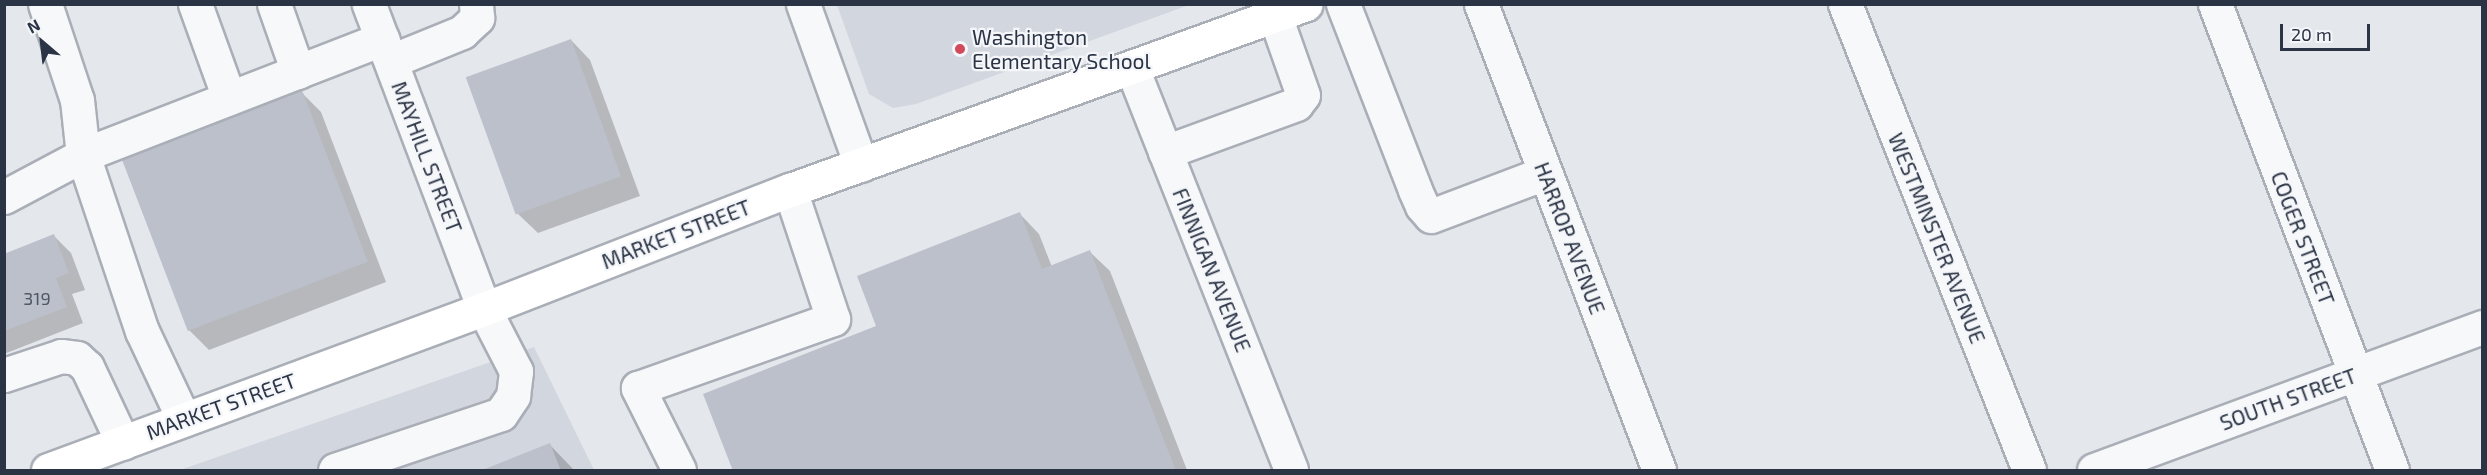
<!DOCTYPE html>
<style>
body{margin:0}
#map{position:relative;width:2487px;height:475px;overflow:hidden;background:#e4e7ec;font-family:"Exo 2",sans-serif}
div>[style]{position:absolute}
.built>*{inset:0;background:#d2d6de}
.shadow>*{inset:0;background:#0003}
.building>*{inset:0;background:#bbc0ca;transform-origin:0 0}
.roads{filter:drop-shadow(2px 0 #a9aeb7) drop-shadow(-2px 0 #a9aeb7) drop-shadow(0 2px #a9aeb7) drop-shadow(0 -2px #a9aeb7)}
.minor>*{height:33px;margin:-16.5px;padding:0 16.5px;transform-origin:16.5px;border-radius:16.5px;background:#f7f8fa}
.major>*{height:33px;margin:-16.5px;padding:0 16.5px;transform-origin:16.5px;border-radius:16.5px;background:#fff}
.dots>*{width:16px;height:16px;translate:-50% -50%;box-sizing:border-box;border:3px solid #f4f6f9;border-radius:50%}
span{translate:-50% -50%;white-space:nowrap;text-align:center;line-height:1.15;-webkit-text-stroke:4.5px #f4f6f9;paint-order:stroke}
.number-label{font-size:18px;color:#4f5766}
.number-label span{-webkit-text-stroke-width:0}
.poi-label{font-size:21px;color:#2b3445}
.left{translate:0 -50%;text-align:left}
.street-label{font-size:21px;color:#2b3445}
.frame{position:absolute;inset:0;border:6px solid #2b3445;pointer-events:none}
.north{position:absolute;left:12px;top:12px;width:60px;height:60px;-webkit-text-stroke:4px #f4f6f9;paint-order:stroke;rotate:332deg;font-size:16px;font-weight:700;line-height:24px;text-align:center;color:#2b3445}
.north::after{content:'';display:block;margin:auto;width:21px;height:27px;background:#2b3445;clip-path:polygon(50% 0,100% 100%,50% 72%,0 100%)}
.scale{position:absolute;left:2280px;top:24px;width:90px;height:27px;box-sizing:border-box;border:3px solid #2b3445;border-top:0;padding-left:8px;font-size:18px;line-height:21px;white-space:nowrap;color:#2b3445;-webkit-text-stroke:4px #f4f6f9;paint-order:stroke}
</style>
<div id="map">
<div class="built">
<div style="clip-path:polygon(837px 5px,837px 4px,1189px 5px,916px 104px,893px 108px,869px 94px)"></div>
<div style="clip-path:polygon(534px 347px,594px 470px,180px 470px)"></div>
</div>
<div class="shadow">
<div style="clip-path:polygon(571px 40px,590px 60px,640px 196px,538px 233px,518px 214px)"></div>
<div style="clip-path:polygon(301px 92px,321px 112px,386px 282px,209px 350px,189px 330px)"></div>
<div style="clip-path:polygon(1020px 214px,1039px 234px,1052px 267px,1090px 252px,1110px 271px,1187px 470px,735px 470px,878px 327px)"></div>
<div style="clip-path:polygon(54px 236px,71px 253px,85px 290px,72px 294px,83px 323px,4px 354px,4px 255px)"></div>
<div style="clip-path:polygon(550px 445px,574px 470px,485px 470px)"></div>
</div>
<div class="building">
<div style="left:571px;top:39px;width:146px;height:112px;rotate:70deg"></div>
<div style="left:302px;top:90px;width:184px;height:193px;rotate:69deg"></div>
<div style="clip-path:polygon(1020px 212px,1042px 269px,1090px 250px,1176px 471px,733px 471px,703px 394px,876px 326px,857px 276px)"></div>
<div style="clip-path:polygon(54px 234px,69px 273px,56px 278px,67px 307px,4px 331px,4px 254px)"></div>
<div style="clip-path:polygon(550px 443px,561px 471px,486px 471px,485px 469px)"></div>
</div>
<div class="roads">
<div class="minor">
<div style="left:45px;top:4px;width:101px;rotate:71.6deg"></div>
<div style="left:77px;top:100px;width:55px;rotate:83.8deg"></div>
<div style="left:83px;top:155px;width:186px;rotate:71.5deg"></div>
<div style="left:142px;top:331px;width:98px;rotate:64.7deg"></div>
<div style="left:195px;top:4px;width:100px;rotate:70.1deg"></div>
<div style="left:274px;top:4px;width:72px;rotate:70.6deg"></div>
<div style="left:803px;top:4px;width:171px;rotate:70.2deg"></div>
<div style="left:1343px;top:4px;width:199px;rotate:68.8deg"></div>
<div style="left:1415px;top:190px;width:17px;rotate:66deg"></div>
<div style="left:1422px;top:206px;width:13px;rotate:48deg"></div>
<div style="left:1431px;top:216px;width:122px;rotate:-20.7deg"></div>
<div style="left:1481px;top:4px;width:499px;rotate:69.1deg"></div>
<div style="left:1845px;top:4px;width:501px;rotate:68.45deg"></div>
<div style="left:2215px;top:4px;width:498px;rotate:69.2deg"></div>
<div style="left:391px;top:61px;width:77px;rotate:-22.2deg"></div>
<div style="left:462px;top:32px;width:21px;rotate:-43deg"></div>
<div style="left:477px;top:18px;width:14px;rotate:-94deg"></div>
<div style="left:1132px;top:68px;width:432px;rotate:68.4deg"></div>
<div style="left:1165px;top:152px;width:140px;rotate:-20.1deg"></div>
<div style="left:1296px;top:104px;width:11px;rotate:-52deg"></div>
<div style="left:1303px;top:95px;width:84px;rotate:-109.5deg"></div>
<div style="left:4px;top:197px;width:89px;rotate:-28deg"></div>
<div style="left:83px;top:155px;width:321px;rotate:-21.2deg"></div>
<div style="left:4px;top:375px;width:60px;rotate:-18.4deg"></div>
<div style="left:61px;top:356px;width:16px;rotate:7deg"></div>
<div style="left:77px;top:358px;width:13px;rotate:42deg"></div>
<div style="left:87px;top:367px;width:84px;rotate:64.7deg"></div>
<div style="left:335px;top:470px;width:175px;rotate:-18.6deg"></div>
<div style="left:501px;top:414px;width:22px;rotate:-56deg"></div>
<div style="left:513px;top:396px;width:25px;rotate:-83deg"></div>
<div style="left:516px;top:371px;width:70px;rotate:-117.3deg"></div>
<div style="left:484px;top:309px;width:326px;rotate:-110.7deg"></div>
<div style="left:679px;top:470px;width:92px;rotate:-116.6deg"></div>
<div style="left:638px;top:388px;width:207px;rotate:-19.5deg"></div>
<div style="left:833px;top:319px;width:136px;rotate:-108.4deg"></div>
<div style="left:2094px;top:470px;width:414px;rotate:-20.2deg"></div>
</div>
<div class="major">
<div style="left:48px;top:470px;width:465px;rotate:-20.3deg"></div>
<div style="left:484px;top:309px;width:328px;rotate:-21.3deg"></div>
<div style="left:790px;top:190px;width:548px;rotate:-19.82deg"></div>
</div>
</div>
<div class="dots">
<div style="left:960px;top:49px;background:#d1495b"></div>
</div>
<div class="number-label">
<span style="left:37px;top:298px">319</span>
</div>
<div class="poi-label">
<span class="left" style="left:972px;top:49px">Washington<br>Elementary School</span>
</div>
<div class="street-label">
<span style="left:427px;top:157px;rotate:69deg">MAYHILL STREET</span>
<span style="left:676px;top:234px;rotate:-21deg">MARKET STREET</span>
<span style="left:1570px;top:238px;rotate:69deg">HARROP AVENUE</span>
<span style="left:1937px;top:238px;rotate:68deg">WESTMINSTER AVENUE</span>
<span style="left:2303px;top:238px;rotate:69deg">COGER STREET</span>
<span style="left:1212px;top:270px;rotate:68deg">FINNIGAN AVENUE</span>
<span style="left:2288px;top:399px;rotate:-20deg">SOUTH STREET</span>
<span style="left:221px;top:406px;rotate:-20deg">MARKET STREET</span>
</div>
<div class="frame"></div>
<div class="north">N</div>
<div class="scale">20 m</div>
</div>
